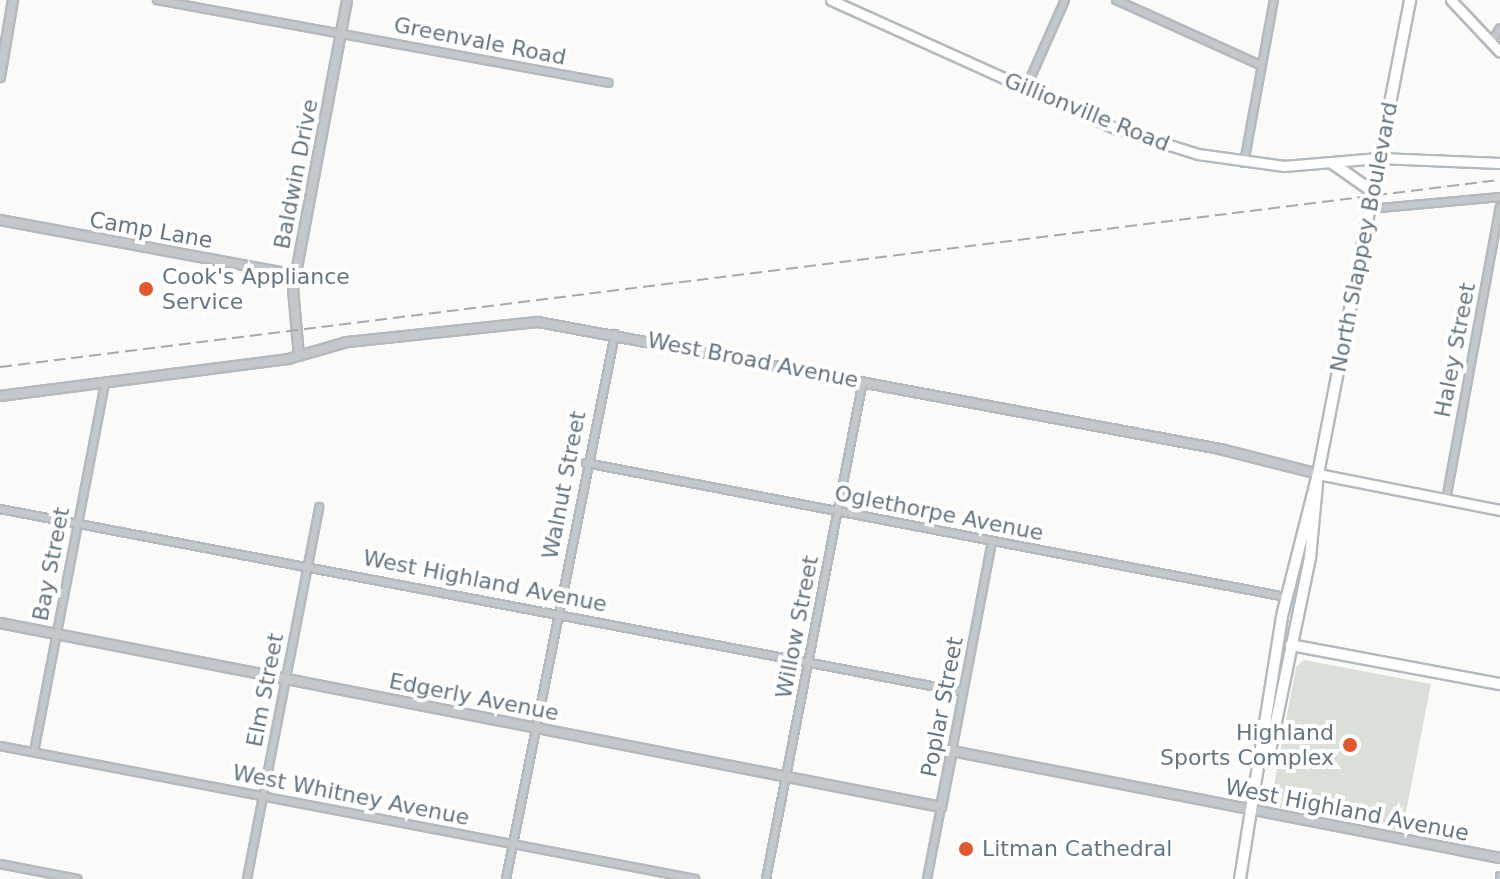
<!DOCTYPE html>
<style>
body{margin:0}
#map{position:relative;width:1500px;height:879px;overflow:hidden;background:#fafaf8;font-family:"DejaVu Sans",sans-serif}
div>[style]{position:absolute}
.green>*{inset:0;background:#dadfd7}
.roads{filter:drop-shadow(2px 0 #b3babf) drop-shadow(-2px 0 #b3babf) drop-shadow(0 2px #b3babf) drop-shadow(0 -2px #b3babf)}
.minor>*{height:6px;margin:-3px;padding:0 3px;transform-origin:3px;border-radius:3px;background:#c3c8cc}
.tertiary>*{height:8px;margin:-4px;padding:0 4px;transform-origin:4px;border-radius:4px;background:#c3c8cc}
.secondary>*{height:9px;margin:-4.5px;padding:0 4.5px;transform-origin:4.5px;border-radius:4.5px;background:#fff}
.primary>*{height:10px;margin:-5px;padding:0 5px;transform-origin:5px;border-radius:5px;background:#fff}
.rail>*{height:2px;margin-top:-1px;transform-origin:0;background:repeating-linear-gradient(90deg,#a2aab0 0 12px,transparent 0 18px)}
.dots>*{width:22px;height:22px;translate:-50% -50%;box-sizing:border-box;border:4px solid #fff;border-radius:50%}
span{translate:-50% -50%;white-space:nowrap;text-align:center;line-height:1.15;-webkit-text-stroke:8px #fff;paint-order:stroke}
.street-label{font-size:22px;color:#657683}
.poi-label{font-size:22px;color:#657683}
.left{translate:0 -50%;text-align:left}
.right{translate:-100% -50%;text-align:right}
</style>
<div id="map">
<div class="green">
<div style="clip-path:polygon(1304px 660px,1431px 684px,1402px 832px,1270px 806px,1296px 667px)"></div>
</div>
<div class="roads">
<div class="minor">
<div style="left:157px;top:0;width:459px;rotate:10.4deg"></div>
<div style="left:1116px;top:0;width:160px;rotate:24.3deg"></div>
<div style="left:1491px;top:43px;width:17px;rotate:-59deg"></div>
<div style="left:1026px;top:88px;width:96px;rotate:-66.1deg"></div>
<div style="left:1244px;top:163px;width:166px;rotate:-79.6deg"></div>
<div style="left:1369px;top:209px;width:132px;rotate:-5.2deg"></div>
<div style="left:586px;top:463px;width:713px;rotate:10.84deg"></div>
<div style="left:1446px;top:500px;width:298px;rotate:-79.6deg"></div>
<div style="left:0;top:509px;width:980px;rotate:10.76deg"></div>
<div style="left:0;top:746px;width:708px;rotate:10.83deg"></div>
<div style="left:952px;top:751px;width:213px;rotate:-79.2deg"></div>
<div style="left:34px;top:752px;width:376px;rotate:-79.1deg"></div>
<div style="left:0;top:864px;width:79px;rotate:10.9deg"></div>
<div style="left:247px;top:879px;width:379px;rotate:-79deg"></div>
<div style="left:506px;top:879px;width:556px;rotate:-78.69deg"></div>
<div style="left:766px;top:879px;width:507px;rotate:-78.98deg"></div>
<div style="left:927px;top:879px;width:73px;rotate:-79deg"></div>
<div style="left:1500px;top:879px;width:3px;rotate:-90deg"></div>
</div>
<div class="tertiary">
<div style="left:0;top:77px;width:78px;rotate:-80.4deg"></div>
<div style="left:0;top:220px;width:301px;rotate:10.5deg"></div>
<div style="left:299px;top:356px;width:67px;rotate:-95.1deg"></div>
<div style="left:293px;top:289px;width:294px;rotate:-79.4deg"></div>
<div style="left:0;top:396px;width:290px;rotate:-7.3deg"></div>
<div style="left:288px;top:359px;width:61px;rotate:-16.1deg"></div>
<div style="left:347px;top:342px;width:192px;rotate:-6deg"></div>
<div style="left:538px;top:322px;width:694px;rotate:10.55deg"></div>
<div style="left:1220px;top:449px;width:101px;rotate:14.3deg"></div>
<div style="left:0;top:623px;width:959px;rotate:11.06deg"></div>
<div style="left:941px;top:807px;width:57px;rotate:-78.9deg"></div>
<div style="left:952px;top:751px;width:558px;rotate:11.05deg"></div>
</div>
<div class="secondary">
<div style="left:831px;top:0;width:312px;rotate:24.3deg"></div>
<div style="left:1115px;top:128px;width:87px;rotate:17.4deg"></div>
<div style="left:1198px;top:154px;width:87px;rotate:7.9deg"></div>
<div style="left:1284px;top:166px;width:95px;rotate:-4.8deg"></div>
<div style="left:1379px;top:158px;width:121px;rotate:2.4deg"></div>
<div style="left:1451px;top:0;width:71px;rotate:46.7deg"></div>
<div style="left:1318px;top:474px;width:186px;rotate:11.2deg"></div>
</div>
<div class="primary">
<div style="left:1332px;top:163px;width:49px;rotate:35deg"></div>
<div style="left:1291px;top:645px;width:213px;rotate:10.6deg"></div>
<div style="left:1261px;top:759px;width:16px;rotate:-52deg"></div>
<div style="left:1271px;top:746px;width:192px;rotate:-78.3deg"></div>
<div style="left:1310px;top:558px;width:84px;rotate:-84.6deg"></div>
<div style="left:1240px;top:879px;width:266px;rotate:-80.9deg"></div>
<div style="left:1282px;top:616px;width:146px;rotate:-75.8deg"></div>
<div style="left:1318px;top:474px;width:483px;rotate:-79deg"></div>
</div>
</div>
<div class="rail">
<div style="left:0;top:367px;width:1512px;rotate:-7.11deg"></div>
</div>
<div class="dots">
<div style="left:146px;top:289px;background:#e4572e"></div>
<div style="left:1350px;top:745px;background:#e4572e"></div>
<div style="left:966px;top:849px;background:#e4572e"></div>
</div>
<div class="street-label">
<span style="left:480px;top:41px;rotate:11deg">Greenvale Road</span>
<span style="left:1087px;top:112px;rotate:22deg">Gillionville Road</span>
<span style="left:296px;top:174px;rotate:-79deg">Baldwin Drive</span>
<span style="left:151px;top:230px;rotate:10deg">Camp Lane</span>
<span style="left:1364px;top:237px;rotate:-79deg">North Slappey Boulevard</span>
<span style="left:1455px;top:350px;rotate:-79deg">Haley Street</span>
<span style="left:753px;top:360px;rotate:11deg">West Broad Avenue</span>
<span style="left:564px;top:485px;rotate:-79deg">Walnut Street</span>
<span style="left:939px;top:513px;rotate:11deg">Oglethorpe Avenue</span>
<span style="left:51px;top:564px;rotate:-79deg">Bay Street</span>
<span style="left:485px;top:581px;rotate:11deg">West Highland Avenue</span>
<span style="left:797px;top:627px;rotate:-79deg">Willow Street</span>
<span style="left:265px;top:690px;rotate:-79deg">Elm Street</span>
<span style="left:474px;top:697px;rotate:11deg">Edgerly Avenue</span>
<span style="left:942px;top:707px;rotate:-79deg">Poplar Street</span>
<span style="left:351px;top:795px;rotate:11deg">West Whitney Avenue</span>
<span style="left:1347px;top:810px;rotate:11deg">West Highland Avenue</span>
</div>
<div class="poi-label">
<span class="left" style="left:162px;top:289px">Cook's Appliance<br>Service</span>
<span class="right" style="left:1334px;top:745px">Highland<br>Sports Complex</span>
<span class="left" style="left:982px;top:849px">Litman Cathedral</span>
</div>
</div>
